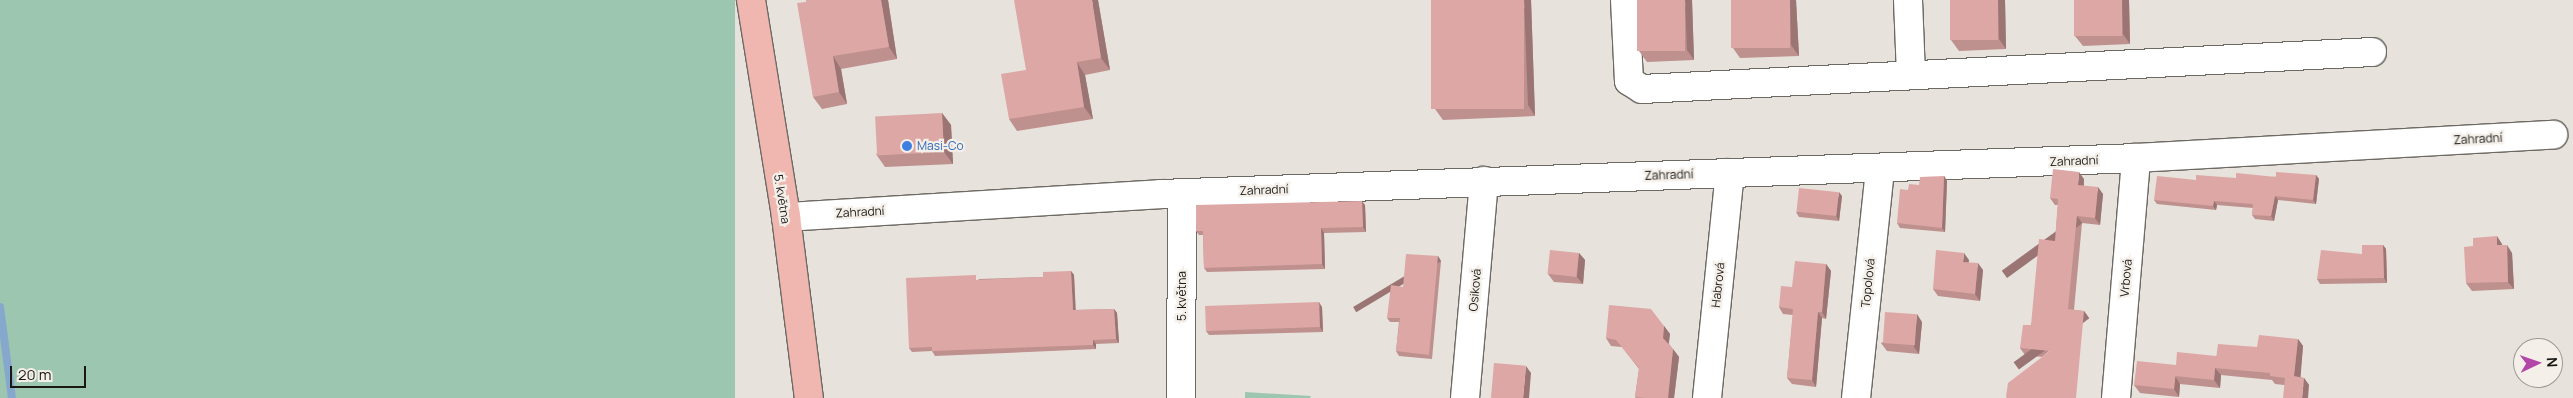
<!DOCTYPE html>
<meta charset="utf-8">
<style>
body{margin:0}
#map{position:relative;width:2573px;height:398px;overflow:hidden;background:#e7e2dc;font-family:Manrope,sans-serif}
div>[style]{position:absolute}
.green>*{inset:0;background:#9dc6b1;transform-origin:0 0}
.stream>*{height:8px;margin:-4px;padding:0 4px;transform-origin:4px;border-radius:4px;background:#86a8cc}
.roads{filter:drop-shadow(1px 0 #6d6963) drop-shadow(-1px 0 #6d6963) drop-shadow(0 1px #6d6963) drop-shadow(0 -1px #6d6963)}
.minor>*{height:28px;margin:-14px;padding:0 14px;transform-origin:14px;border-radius:14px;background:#fff}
.major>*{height:28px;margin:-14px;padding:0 14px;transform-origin:14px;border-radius:14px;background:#efb7af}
.wall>*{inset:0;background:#be908e}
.shaded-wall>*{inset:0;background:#9b7574;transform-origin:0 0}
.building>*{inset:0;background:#dda7a5;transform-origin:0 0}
.dots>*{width:14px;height:14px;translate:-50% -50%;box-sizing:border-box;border:2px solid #f5efe9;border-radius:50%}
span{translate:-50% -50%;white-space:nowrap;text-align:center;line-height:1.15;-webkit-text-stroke:4.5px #f5efe9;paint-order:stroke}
.street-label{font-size:12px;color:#191815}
.shop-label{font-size:12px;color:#366cbe}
.left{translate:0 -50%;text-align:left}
.north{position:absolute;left:2513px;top:338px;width:50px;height:50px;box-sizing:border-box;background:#f5efe9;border:1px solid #9d9994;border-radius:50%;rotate:87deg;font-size:14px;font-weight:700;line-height:20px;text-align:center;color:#191815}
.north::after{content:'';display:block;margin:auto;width:18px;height:22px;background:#b247a7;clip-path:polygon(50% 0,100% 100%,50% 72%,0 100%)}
.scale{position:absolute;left:10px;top:366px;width:76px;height:22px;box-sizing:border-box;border:2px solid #191815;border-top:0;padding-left:6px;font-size:15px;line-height:18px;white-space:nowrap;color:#191815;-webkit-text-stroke:4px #f5efe9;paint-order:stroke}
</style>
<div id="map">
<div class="green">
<div style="left:0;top:0;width:735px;height:398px"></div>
<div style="clip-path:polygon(1245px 392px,1311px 396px,1310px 398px,1245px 398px)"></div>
</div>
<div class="stream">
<div style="left:0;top:307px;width:92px;rotate:82.5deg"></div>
</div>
<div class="roads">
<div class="minor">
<div style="left:1625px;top:0;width:81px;rotate:87.2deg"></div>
<div style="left:1629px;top:81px;width:15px;rotate:32deg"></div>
<div style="left:1642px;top:89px;width:731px;rotate:-2.9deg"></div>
<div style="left:1908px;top:0;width:75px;rotate:87.7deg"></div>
<div style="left:786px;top:217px;width:376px;rotate:-3.5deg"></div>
<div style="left:1161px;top:194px;width:976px;rotate:-2.11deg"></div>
<div style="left:2136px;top:158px;width:418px;rotate:-3.2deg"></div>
<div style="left:1181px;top:398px;width:205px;rotate:-89.7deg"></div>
<div style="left:1465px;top:398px;width:218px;rotate:-85deg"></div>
<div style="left:1707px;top:398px;width:226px;rotate:-84.2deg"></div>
<div style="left:1856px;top:398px;width:231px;rotate:-84deg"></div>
<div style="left:2116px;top:398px;width:241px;rotate:-85.2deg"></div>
</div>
<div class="major">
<div style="left:751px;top:0;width:220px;rotate:80.8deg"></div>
<div style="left:786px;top:217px;width:182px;rotate:82.8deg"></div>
</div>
</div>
<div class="wall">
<div style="clip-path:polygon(806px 0,888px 0,897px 59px,841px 69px,847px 104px,822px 109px,813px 97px)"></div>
<div style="clip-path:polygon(1098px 0,1110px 70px,1085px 75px,1093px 119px,1017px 131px,1009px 119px,1026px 70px)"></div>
<div style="clip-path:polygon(1531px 0,1535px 116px,1443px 120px,1435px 109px)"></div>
<div style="clip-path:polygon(1692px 0,1694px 60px,1647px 62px,1639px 51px)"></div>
<div style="clip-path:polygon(1796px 0,1799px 56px,1740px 58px,1733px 48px)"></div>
<div style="clip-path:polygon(1950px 0,2005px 0,2006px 49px,1959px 51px,1951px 40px)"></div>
<div style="clip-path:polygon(2129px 0,2130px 44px,2083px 46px,2075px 36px)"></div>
<div style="clip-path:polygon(942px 113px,951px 125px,953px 164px,885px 167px,876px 154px)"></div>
<div style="clip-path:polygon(2316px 175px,2319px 179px,2316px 204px,2278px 200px,2274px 221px,2255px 219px,2252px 215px,2253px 208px,2217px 205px,2216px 210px,2157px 204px,2154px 200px,2196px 180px)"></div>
<div style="clip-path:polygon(1944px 176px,1947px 181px,1945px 232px,1900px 228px,1897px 223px,1908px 190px,1919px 185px)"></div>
<div style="clip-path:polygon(2084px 179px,2084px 186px,2103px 194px,2100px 225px,2082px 223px,2074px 310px,2084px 311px,2089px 318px,2042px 357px,2025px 355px,2020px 348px,2031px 325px,2055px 241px,2058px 205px,2055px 205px,2050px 198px)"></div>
<div style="clip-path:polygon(1842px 196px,1839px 221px,1799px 217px,1796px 212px)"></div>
<div style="clip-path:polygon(1365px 205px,1366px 232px,1324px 233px,1325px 269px,1207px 272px,1204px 268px,1203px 235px,1199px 235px,1196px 231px)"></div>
<div style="clip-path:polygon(2383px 245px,2386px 249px,2387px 283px,2320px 284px,2317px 279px,2362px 254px)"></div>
<div style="clip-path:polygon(2502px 245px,2512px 253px,2514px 289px,2472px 291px,2466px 283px)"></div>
<div style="clip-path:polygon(1579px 253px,1585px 260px,1583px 284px,1554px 282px,1548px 274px)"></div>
<div style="clip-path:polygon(1438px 256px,1441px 261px,1432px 359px,1399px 356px,1396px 351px,1399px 322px,1390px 322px,1387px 318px,1403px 287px)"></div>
<div style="clip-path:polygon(1969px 260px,1968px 263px,1983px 270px,1980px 301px,1938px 296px,1933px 289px)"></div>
<div style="clip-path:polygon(1826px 264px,1831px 271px,1826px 319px,1822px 318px,1816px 387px,1792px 384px,1787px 378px,1793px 315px,1783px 314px,1779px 307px,1792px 287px)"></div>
<div style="clip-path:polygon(1071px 271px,1074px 275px,1075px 310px,1114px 309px,1117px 313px,1119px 343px,1096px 344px,1096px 349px,935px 356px,932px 351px,912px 352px,909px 348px,979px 279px,1043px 277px)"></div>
<div style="clip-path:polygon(1322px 307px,1323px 332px,1209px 335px,1206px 331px)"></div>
<div style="clip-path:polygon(1922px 322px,1919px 354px,1887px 351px,1881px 343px)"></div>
<div style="clip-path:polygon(1664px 326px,1670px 334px,1669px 344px,1679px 357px,1674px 398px,1636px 398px,1635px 397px,1639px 369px,1622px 347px,1611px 346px,1606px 338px)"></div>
<div style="clip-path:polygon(2298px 339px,2303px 346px,2300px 377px,2304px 378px,2309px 385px,2284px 385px,2275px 384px,2272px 380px,2221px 375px,2220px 388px,2180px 384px,2179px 397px,2140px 393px,2134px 385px,2176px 365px)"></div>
</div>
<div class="shaded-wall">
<div style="clip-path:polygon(881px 0,888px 0,897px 59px,889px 47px)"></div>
<div style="clip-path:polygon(1092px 0,1098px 0,1110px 70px,1101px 58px)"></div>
<div style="clip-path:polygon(1524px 0,1531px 0,1535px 116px,1528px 105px)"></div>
<div style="clip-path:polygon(1685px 0,1692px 0,1694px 60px,1687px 50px)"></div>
<div style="clip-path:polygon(1790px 0,1796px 0,1799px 56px,1791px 45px)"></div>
<div style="clip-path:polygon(1998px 0,2005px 0,2006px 49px,1999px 39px)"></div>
<div style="clip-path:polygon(2122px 0,2129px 0,2130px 44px,2123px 34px)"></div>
<div style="clip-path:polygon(833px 56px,841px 69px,847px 104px,839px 92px)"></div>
<div style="clip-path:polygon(1077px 62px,1085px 75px,1093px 119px,1084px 107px)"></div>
<div style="clip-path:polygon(942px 113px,951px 125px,953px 164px,944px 152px)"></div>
<div style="clip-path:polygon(2079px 172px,2084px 179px,2083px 192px,2078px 185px)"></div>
<div style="clip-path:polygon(2316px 175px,2319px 179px,2316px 204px,2313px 200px)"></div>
<div style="clip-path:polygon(1944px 176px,1947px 181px,1945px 232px,1942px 228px)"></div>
<div style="clip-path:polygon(2098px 187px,2103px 194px,2100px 225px,2095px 218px)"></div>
<div style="clip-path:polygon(1839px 192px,1842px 196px,1839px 221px,1836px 216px)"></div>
<div style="clip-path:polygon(2275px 196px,2278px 200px,2274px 221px,2271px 216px)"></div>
<div style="clip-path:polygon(1362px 201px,1365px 205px,1366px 232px,1363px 227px)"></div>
<div style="clip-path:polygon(2214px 201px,2217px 205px,2216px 210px,2213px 206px)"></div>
<div style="left:2077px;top:216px;width:9px;height:93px;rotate:54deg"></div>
<div style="clip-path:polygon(1321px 228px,1324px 233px,1325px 269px,1322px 264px)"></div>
<div style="clip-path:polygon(2497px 236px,2502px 244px,2503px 253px,2497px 245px)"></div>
<div style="clip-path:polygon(2383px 245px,2386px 249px,2387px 283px,2384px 278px)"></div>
<div style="clip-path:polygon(2507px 245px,2512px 253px,2514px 289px,2508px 282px)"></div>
<div style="clip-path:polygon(1579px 253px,1585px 260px,1583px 284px,1577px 277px)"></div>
<div style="clip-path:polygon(1964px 253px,1969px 260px,1968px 269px,1963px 262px)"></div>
<div style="left:1438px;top:256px;width:6px;height:99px;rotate:59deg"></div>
<div style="clip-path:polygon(1978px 263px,1983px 270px,1980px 301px,1975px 294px)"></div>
<div style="clip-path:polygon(1826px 264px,1831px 271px,1826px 319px,1822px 312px)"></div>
<div style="clip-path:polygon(1071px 271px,1074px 275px,1076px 314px,1073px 310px)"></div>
<div style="clip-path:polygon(1319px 302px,1322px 307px,1323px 332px,1320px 327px)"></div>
<div style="clip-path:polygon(1114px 309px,1117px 313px,1119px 343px,1116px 339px)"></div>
<div style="left:2084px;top:311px;width:9px;height:87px;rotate:54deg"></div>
<div style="clip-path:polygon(1818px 312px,1822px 318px,1816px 387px,1812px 380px)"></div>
<div style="clip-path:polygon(1917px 314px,1922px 322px,1919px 354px,1914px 347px)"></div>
<div style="clip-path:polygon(1664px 326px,1670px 334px,1668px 346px,1663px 338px)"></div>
<div style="clip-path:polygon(2298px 339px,2303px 346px,2300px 384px,2294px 376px)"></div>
<div style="clip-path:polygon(1093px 340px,1096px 344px,1096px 349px,1093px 345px)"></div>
<div style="clip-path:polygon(1673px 349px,1679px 357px,1674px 398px,1668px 398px)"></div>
<div style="clip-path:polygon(1526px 366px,1531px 373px,1529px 398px,1523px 398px)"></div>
<div style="clip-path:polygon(2215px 368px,2221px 375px,2220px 388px,2214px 380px)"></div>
<div style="clip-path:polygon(2175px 376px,2180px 384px,2179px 397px,2174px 389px)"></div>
<div style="clip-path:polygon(2304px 378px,2309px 385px,2308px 398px,2302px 398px)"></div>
</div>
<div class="building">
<div style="clip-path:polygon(806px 0,881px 0,889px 47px,833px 56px,839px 92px,813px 97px,797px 3px,806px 2px)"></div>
<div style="clip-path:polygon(1014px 0,1092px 0,1101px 58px,1077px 62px,1084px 107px,1009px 119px,1001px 74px,1026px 70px)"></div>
<div style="left:1431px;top:0;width:93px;height:109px"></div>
<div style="left:1637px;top:0;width:48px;height:51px"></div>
<div style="left:1731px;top:0;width:59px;height:48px"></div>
<div style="left:1950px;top:0;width:48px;height:40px"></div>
<div style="left:2074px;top:0;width:48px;height:36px"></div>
<div style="left:942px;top:113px;width:39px;height:67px;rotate:87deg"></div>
<div style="clip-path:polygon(2053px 169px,2079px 172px,2078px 185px,2098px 187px,2095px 218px,2077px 216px,2068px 309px,2084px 311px,2076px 398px,2007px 398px,2006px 397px,2008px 383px,2050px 351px,2020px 348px,2023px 325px,2031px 325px,2039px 239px,2055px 241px,2058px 199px,2050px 198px)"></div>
<div style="clip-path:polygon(2276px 172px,2316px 175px,2313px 200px,2275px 196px,2271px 216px,2252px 215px,2253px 204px,2214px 201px,2213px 206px,2154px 200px,2157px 176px,2196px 180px,2196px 175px,2236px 178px,2236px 173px,2276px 177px)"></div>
<div style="clip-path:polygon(1944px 176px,1942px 228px,1897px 223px,1900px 189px,1908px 190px,1909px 184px,1919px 185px,1920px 177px)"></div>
<div style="left:1799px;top:188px;width:40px;height:24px;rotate:6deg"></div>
<div style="clip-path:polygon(1362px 201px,1363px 227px,1321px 228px,1322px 264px,1204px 268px,1203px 231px,1196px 231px,1196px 205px)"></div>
<div style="clip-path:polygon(2497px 236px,2497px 245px,2507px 245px,2508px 282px,2466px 283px,2464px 247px,2473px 246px,2473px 238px)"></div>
<div style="clip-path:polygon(2362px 245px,2383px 245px,2384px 278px,2317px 279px,2321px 250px,2362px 254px)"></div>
<div style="left:1550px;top:250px;width:29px;height:24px;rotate:6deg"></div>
<div style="clip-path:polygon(1936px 250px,1964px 253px,1963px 262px,1978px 263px,1975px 294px,1933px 289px)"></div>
<div style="clip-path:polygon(1406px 254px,1438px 256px,1429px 355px,1396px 351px,1400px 318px,1387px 318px,1391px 285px,1403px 287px)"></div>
<div style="clip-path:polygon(1795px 261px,1826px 264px,1822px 312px,1818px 312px,1812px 380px,1787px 378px,1793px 309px,1779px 307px,1781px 286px,1792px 287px)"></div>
<div style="clip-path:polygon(1071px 271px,1073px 310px,1114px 309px,1116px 339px,1093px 340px,1093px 345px,932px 351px,932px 347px,909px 348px,906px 278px,976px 275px,976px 280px,1043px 277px,1043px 272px)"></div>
<div style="left:1319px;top:302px;width:25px;height:114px;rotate:88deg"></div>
<div style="clip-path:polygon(1609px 305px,1651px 309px,1664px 326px,1663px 338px,1673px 349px,1668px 398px,1645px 398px,1635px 397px,1639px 368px,1616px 340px,1606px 338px)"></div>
<div style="left:1885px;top:312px;width:32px;height:31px;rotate:4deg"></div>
<div style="clip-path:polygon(2259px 335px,2298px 339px,2294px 376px,2304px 378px,2302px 398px,2283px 398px,2285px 378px,2270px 376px,2270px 373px,2215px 368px,2214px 380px,2175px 376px,2176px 371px,2174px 389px,2134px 385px,2137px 361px,2176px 365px,2177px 352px,2216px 356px,2216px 359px,2218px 344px,2257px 347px)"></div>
<div style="left:1494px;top:363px;width:32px;height:35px;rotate:5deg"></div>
</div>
<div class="dots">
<div style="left:907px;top:146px;background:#3f7fe0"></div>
</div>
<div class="street-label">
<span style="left:2478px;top:139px;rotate:-3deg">Zahradní</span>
<span style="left:2074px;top:161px;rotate:-2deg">Zahradní</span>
<span style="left:1669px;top:175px;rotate:-2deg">Zahradní</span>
<span style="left:1264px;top:190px;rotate:-2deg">Zahradní</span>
<span style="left:782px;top:199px;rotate:81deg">5. května</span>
<span style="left:860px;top:212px;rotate:-3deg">Zahradní</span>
<span style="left:2126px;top:278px;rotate:-85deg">Vrbová</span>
<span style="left:1868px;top:283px;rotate:-84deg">Topolová</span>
<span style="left:1718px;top:285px;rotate:-84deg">Habrová</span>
<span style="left:1475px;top:290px;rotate:-85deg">Osiková</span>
<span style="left:1182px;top:296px;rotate:-90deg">5. května</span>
</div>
<div class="shop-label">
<span class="left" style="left:917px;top:146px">Masi-Co</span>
</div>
<div class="north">N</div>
<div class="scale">20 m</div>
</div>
